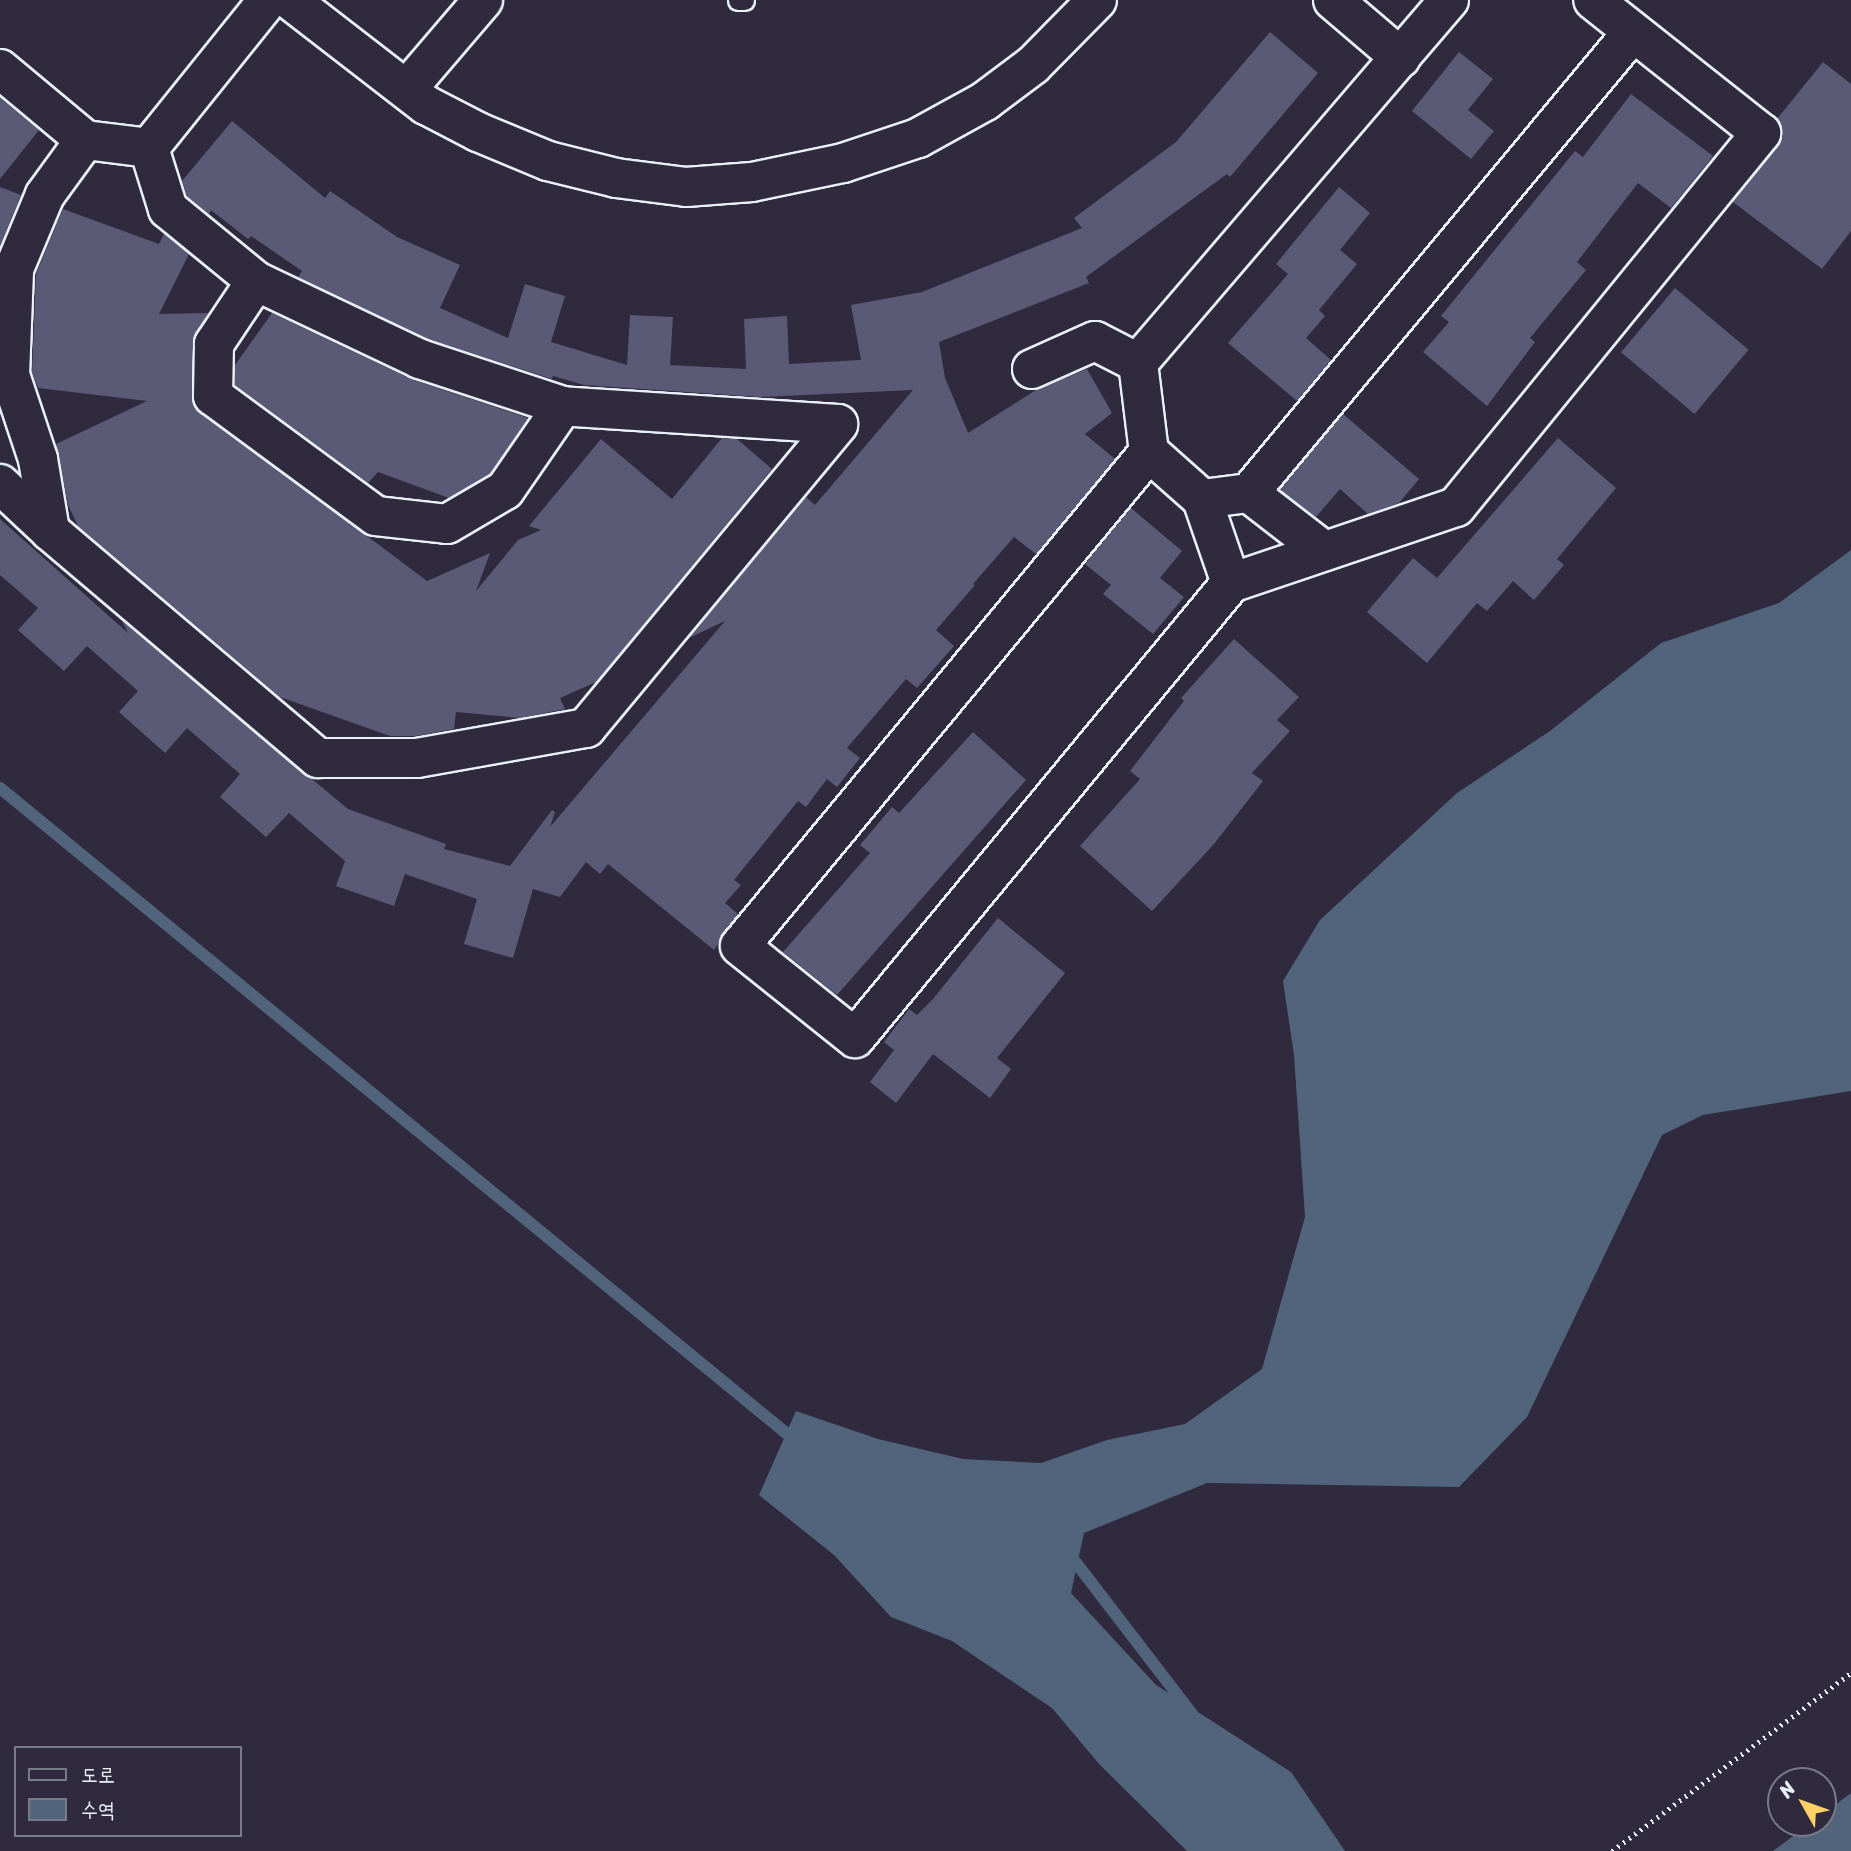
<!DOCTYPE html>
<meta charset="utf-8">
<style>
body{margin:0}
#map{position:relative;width:1851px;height:1851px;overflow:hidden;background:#2f2a3d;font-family:Sriracha,"Poor Story",sans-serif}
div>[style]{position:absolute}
.water>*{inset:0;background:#51647c}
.stream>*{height:12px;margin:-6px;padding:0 6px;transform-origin:6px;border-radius:6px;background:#51647c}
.building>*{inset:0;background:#5a5a77;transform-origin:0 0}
.path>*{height:4.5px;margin-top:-2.25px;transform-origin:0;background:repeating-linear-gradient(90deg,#e8f1f8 0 2px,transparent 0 7px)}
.roads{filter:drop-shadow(2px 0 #e8f1f8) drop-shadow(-2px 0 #e8f1f8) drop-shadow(0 2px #e8f1f8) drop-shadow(0 -2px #e8f1f8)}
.service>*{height:19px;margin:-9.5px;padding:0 9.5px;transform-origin:9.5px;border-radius:9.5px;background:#2f2a3d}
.minor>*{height:38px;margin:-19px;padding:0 19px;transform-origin:19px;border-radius:19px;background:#2f2a3d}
.tertiary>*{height:38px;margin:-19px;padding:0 19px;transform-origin:19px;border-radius:19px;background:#2f2a3d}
span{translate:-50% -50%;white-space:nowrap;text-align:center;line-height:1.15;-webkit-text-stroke:6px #2f2a3d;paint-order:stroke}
.legend{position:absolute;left:14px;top:1746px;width:228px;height:91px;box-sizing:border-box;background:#2f2a3d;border:2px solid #797a88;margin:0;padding:9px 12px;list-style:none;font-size:21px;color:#e8f1f8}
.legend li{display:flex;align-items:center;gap:14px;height:35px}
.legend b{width:35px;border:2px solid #797a88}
.north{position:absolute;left:1767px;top:1767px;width:70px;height:70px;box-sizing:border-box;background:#2f2a3d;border:2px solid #797a88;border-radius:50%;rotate:310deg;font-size:19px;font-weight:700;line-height:28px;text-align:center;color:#e8f1f8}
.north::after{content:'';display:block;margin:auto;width:24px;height:32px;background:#ffd166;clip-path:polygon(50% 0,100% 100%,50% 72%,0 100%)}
</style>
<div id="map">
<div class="water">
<div style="clip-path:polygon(1851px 550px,1851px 1091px,1703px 1115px,1662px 1135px,1527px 1417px,1459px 1487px,1207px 1483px,1084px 1533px,1071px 1593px,1156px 1685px,1291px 1772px,1345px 1851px,1187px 1851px,1100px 1765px,1052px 1708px,952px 1641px,891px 1617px,834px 1555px,759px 1495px,796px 1411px,878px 1439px,963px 1459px,1041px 1463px,1107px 1440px,1185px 1424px,1262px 1369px,1305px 1217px,1294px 1055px,1283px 981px,1320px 920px,1457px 793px,1550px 731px,1661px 643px,1779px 603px)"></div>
<div style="clip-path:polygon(1851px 1793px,1851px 1851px,1773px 1851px,1811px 1823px,1823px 1823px,1823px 1814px)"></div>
</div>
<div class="stream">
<div style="left:0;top:788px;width:1017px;rotate:39.37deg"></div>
<div style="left:786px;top:1433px;width:16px;rotate:18deg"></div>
<div style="left:1067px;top:1551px;width:205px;rotate:52.5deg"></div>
</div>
<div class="building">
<div style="clip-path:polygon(1270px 32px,1318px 73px,1230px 177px,1227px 174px,1086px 277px,1089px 283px,939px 342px,945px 378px,968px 433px,1036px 390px,1087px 369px,1112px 413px,1085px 434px,1115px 459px,1036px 554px,1014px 537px,973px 584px,975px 585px,936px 630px,954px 646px,917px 688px,906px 679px,847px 748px,860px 758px,837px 787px,827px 779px,806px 807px,798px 801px,734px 880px,741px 885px,725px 903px,738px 914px,714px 950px,608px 864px,600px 874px,586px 862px,560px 897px,533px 889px,513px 958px,464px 944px,477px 899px,405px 874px,394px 906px,336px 886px,345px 861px,289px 813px,266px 837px,220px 797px,240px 774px,187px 728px,165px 753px,119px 712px,138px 691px,87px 646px,64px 671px,18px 630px,38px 608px,0 575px,0 519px,128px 633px,122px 621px,348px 809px,446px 844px,444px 849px,510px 866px,552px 810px,555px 812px,550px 827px,725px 621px,689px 638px,806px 497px,815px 505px,913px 390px,760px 397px,584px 385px,553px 376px,552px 379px,428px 339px,298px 277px,302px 271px,251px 236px,248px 239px,211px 210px,209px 214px,187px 196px,182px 181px,232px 121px,325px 198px,330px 191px,397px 237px,460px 265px,440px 308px,508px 338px,525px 284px,565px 296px,551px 342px,627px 365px,630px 315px,673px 317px,670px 365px,746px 369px,744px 319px,787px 316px,789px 364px,861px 360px,851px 305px,922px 292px,1082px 228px,1074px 218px,1176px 142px)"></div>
<div style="clip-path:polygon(1459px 52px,1493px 79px,1468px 110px,1494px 131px,1471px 159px,1412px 111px)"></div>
<div style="clip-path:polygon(1823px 62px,1851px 84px,1851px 231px,1822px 269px,1733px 202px,1778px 146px,1783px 136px,1777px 119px)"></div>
<div style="clip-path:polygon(1631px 94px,1713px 156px,1671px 208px,1638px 183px,1577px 262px,1586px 270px,1530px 338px,1535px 342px,1487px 406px,1423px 352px,1449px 322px,1441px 316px,1575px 151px,1583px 157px)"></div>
<div style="clip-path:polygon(0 98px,39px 130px,0 179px)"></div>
<div style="clip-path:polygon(0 187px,21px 195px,0 246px)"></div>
<div style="clip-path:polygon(1339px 187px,1370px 213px,1340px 250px,1357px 264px,1319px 310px,1325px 316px,1306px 338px,1331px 360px,1297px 401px,1228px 343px,1288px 274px,1276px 264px)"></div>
<div style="clip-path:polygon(63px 209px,159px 244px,164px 234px,189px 254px,159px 314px,208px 313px,192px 344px,194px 406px,427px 581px,490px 553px,476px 591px,518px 540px,541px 530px,529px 526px,601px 439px,672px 499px,722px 438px,737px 439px,772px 469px,596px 682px,560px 698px,565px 709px,520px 718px,456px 712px,454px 729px,415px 736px,390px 736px,280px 697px,78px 526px,68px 505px,56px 444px,147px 401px,38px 388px,32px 372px,36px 274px)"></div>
<div style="left:1675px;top:288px;width:96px;height:84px;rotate:40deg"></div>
<div style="clip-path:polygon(272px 313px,411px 379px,528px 418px,490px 474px,449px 498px,378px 472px,368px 483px,235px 385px,235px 365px)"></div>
<div style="clip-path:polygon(1343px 414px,1419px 479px,1399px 503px,1368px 514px,1340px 489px,1316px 517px,1280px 490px)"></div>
<div style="clip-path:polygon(1558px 438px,1616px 488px,1557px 559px,1564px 565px,1534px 600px,1513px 581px,1487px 611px,1477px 603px,1427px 663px,1367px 612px,1413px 558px,1437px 578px)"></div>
<div style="clip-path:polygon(1131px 508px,1182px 551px,1160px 578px,1184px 597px,1153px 634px,1103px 594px,1111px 585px,1085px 564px)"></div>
<div style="clip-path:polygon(1234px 639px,1299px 697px,1277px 720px,1290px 731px,1252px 773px,1263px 781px,1214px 844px,1152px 911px,1080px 846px,1140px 779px,1130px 771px,1184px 701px,1181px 698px)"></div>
<div style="clip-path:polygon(973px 732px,1026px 780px,837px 995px,783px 952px,870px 853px,860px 845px,892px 807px,899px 813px)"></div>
<div style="clip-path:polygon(998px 918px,1065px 973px,997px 1058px,1011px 1069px,990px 1098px,933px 1054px,896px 1103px,870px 1082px,894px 1050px,884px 1042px,909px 1009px,917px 1015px,933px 999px)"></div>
</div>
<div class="path">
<div style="left:1612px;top:1851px;width:298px;rotate:-36.7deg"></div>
</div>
<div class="roads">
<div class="service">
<div style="left:738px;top:0;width:6px"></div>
</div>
<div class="minor">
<div style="left:1333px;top:0;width:89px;rotate:40.5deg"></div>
<div style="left:1449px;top:0;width:478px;rotate:130.6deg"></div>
<div style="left:1138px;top:363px;width:90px;rotate:83deg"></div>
<div style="left:1149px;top:452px;width:641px;rotate:129.62deg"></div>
<div style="left:740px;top:946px;width:147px;rotate:38.7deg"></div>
<div style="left:855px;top:1038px;width:590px;rotate:-50.43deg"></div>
<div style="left:1231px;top:583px;width:237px;rotate:-18.7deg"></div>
<div style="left:1456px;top:507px;width:483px;rotate:-50.8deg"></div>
<div style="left:1761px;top:133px;width:214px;rotate:-141.6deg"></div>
<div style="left:0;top:69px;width:111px;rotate:39.9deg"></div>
<div style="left:85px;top:140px;width:64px;rotate:7.1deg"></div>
<div style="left:149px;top:148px;width:190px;rotate:-51.2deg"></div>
<div style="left:407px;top:89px;width:117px;rotate:-49.5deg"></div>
<div style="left:256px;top:281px;width:76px;rotate:123.7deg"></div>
<div style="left:214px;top:344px;width:52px;rotate:91.1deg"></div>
<div style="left:213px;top:396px;width:202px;rotate:36.4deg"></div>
<div style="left:376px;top:516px;width:71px;rotate:6.4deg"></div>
<div style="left:447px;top:524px;width:67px;rotate:-30.4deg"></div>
<div style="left:505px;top:490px;width:102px;rotate:-55.4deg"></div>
<div style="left:1032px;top:369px;width:69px;rotate:-24deg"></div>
<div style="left:1095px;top:341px;width:48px;rotate:27.1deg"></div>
<div style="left:1149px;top:452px;width:71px;rotate:41.6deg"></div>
<div style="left:1202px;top:499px;width:47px;rotate:-7.3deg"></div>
<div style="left:1249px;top:493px;width:600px;rotate:-50.21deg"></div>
<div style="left:0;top:484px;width:69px;rotate:43.2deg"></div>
<div style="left:50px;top:531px;width:351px;rotate:40.3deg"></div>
<div style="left:318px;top:758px;width:99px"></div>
<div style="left:417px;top:758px;width:172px;rotate:-10.1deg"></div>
<div style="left:586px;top:728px;width:395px;rotate:-50.3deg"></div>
<div style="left:838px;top:424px;width:276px;rotate:-176.3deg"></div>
<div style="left:563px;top:406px;width:151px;rotate:-161.8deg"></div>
<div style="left:420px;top:359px;width:182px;rotate:-154.6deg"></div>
<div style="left:256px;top:281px;width:114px;rotate:-140.7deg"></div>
<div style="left:168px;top:209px;width:64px;rotate:-107.3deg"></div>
<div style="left:1249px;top:493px;width:95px;rotate:37.7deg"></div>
<div style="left:1202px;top:499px;width:89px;rotate:71deg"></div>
<div style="left:50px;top:531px;width:73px;rotate:-99.5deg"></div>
<div style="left:38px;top:459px;width:89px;rotate:-108.4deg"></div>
<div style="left:10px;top:375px;width:106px;rotate:-87.8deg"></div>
<div style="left:14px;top:269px;width:80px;rotate:-67.3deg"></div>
<div style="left:45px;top:195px;width:68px;rotate:-54deg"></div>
</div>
<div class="tertiary">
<div style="left:290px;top:0;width:172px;rotate:37.7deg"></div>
<div style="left:426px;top:105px;width:59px;rotate:27.4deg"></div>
<div style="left:478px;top:132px;width:76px;rotate:22.5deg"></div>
<div style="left:548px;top:161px;width:70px;rotate:14deg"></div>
<div style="left:616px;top:178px;width:71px;rotate:7.3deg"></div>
<div style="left:686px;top:187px;width:66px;rotate:-4.3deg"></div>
<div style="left:752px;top:182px;width:93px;rotate:-11.8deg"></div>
<div style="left:843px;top:163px;width:79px;rotate:-18.4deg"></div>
<div style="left:918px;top:138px;width:77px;rotate:-28.9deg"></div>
<div style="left:985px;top:101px;width:60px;rotate:-36.9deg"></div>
<div style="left:1033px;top:65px;width:91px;rotate:-45.4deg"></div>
</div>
</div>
<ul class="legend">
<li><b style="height:9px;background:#2f2a3d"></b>도로</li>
<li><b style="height:19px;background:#51647c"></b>수역</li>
</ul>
<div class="north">N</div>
</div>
